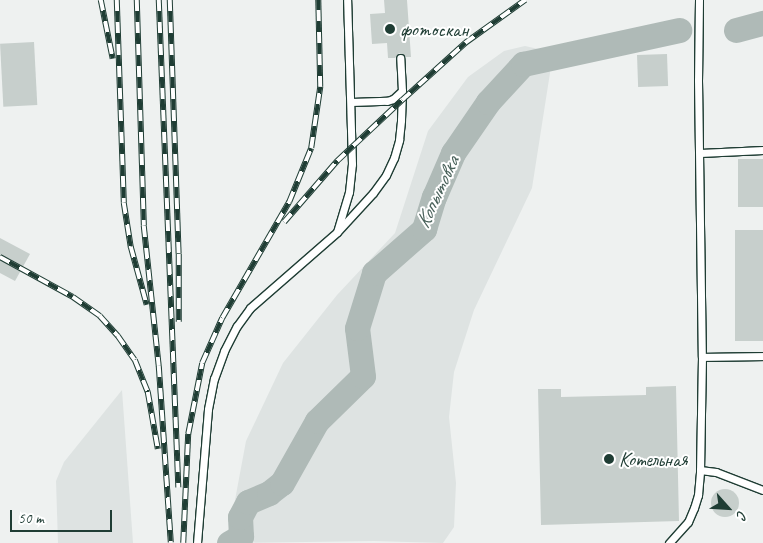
<!DOCTYPE html>
<meta charset="utf-8">
<style>
body{margin:0}
#map{position:relative;width:763px;height:543px;overflow:hidden;background:#fff;font-family:Caveat,sans-serif}
div>[style]{position:absolute}
.built>*{inset:0;background:#eef1f0;transform-origin:0 0}
.green>*{inset:0;background:#dee3e2}
.river>*{height:25px;margin:-12.5px;padding:0 12.5px;transform-origin:12.5px;border-radius:12.5px;background:#afbab7}
.building>*{inset:0;background:#c7cfcc;transform-origin:0 0}
.round{border-radius:50%}
.roads{filter:drop-shadow(1px 0 #1f3d34) drop-shadow(-1px 0 #1f3d34) drop-shadow(0 1px #1f3d34) drop-shadow(0 -1px #1f3d34)}
.lane>*{height:7px;margin:-3.5px;padding:0 3.5px;transform-origin:3.5px;border-radius:3.5px;background:#fff}
.rail>*{height:5.5px;margin-top:-2.75px;transform-origin:0;background:repeating-linear-gradient(90deg,#fff 0 11px,#1f3d34 0 22px);box-sizing:border-box;border-block:1px solid #1f3d34}
.dots>*{width:14px;height:14px;translate:-50% -50%;box-sizing:border-box;border:2px solid #fff;border-radius:50%}
span{translate:-50% -50%;white-space:nowrap;text-align:center;line-height:1.15;-webkit-text-stroke:4px #fff;paint-order:stroke}
.poi-label{font-size:20px;color:#1f3d34}
.left{translate:0 -50%;text-align:left}
.water-label{font-size:21px;color:#4a625b;font-style:italic}
.north{position:absolute;left:703px;top:483px;width:50px;height:50px;-webkit-text-stroke:4px #fff;paint-order:stroke;rotate:116deg;font-size:14px;font-weight:700;line-height:20px;text-align:center;color:#1f3d34}
.north::after{content:'';display:block;margin:auto;width:18px;height:22px;background:#1f3d34;clip-path:polygon(50% 0,100% 100%,50% 72%,0 100%)}
.scale{position:absolute;left:10px;top:510px;width:102px;height:22px;box-sizing:border-box;border:2px solid #1f3d34;border-top:0;padding-left:6px;font-size:15px;line-height:18px;white-space:nowrap;color:#1f3d34;-webkit-text-stroke:4px #fff;paint-order:stroke}
</style>
<div id="map">
<div class="built">
<div style="left:0;top:0;width:763px;height:543px"></div>
</div>
<div class="green">
<div style="clip-path:polygon(525px 46px,547px 51px,550px 73px,532px 188px,474px 310px,454px 372px,449px 417px,456px 483px,454px 527px,443px 543px,374px 541px,227px 543px,246px 441px,283px 363px,337px 295px,395px 233px,428px 131px,468px 77px,504px 51px)"></div>
<div style="clip-path:polygon(122px 390px,133px 543px,58px 543px,56px 481px,64px 462px)"></div>
</div>
<div class="river">
<div style="left:736px;top:30px;width:28px;rotate:-15deg"></div>
<div style="left:229px;top:543px;width:14px;rotate:-30deg"></div>
<div style="left:241px;top:536px;width:19px;rotate:-93deg"></div>
<div style="left:240px;top:517px;width:17px;rotate:-62deg"></div>
<div style="left:248px;top:502px;width:23px;rotate:-23deg"></div>
<div style="left:269px;top:493px;width:16px;rotate:-38deg"></div>
<div style="left:282px;top:483px;width:71px;rotate:-60.6deg"></div>
<div style="left:317px;top:421px;width:64px;rotate:-44.4deg"></div>
<div style="left:363px;top:376px;width:48px;rotate:-97.1deg"></div>
<div style="left:357px;top:328px;width:58px;rotate:-72.8deg"></div>
<div style="left:374px;top:273px;width:67px;rotate:-41.3deg"></div>
<div style="left:424px;top:229px;width:34px;rotate:-73deg"></div>
<div style="left:434px;top:197px;width:48px;rotate:-66.6deg"></div>
<div style="left:453px;top:153px;width:62px;rotate:-55.5deg"></div>
<div style="left:488px;top:102px;width:52px;rotate:-47.4deg"></div>
<div style="left:523px;top:64px;width:160px;rotate:-12.3deg"></div>
</div>
<div class="building">
<div style="clip-path:polygon(384px 0,407px 0,411px 57px,405px 57px,399px 53px,395px 58px,388px 58px,387px 43px,372px 44px,370px 14px,385px 13px)"></div>
<div style="left:34px;top:42px;width:63px;height:34px;rotate:87deg"></div>
<div style="left:667px;top:54px;width:32px;height:30px;rotate:88deg"></div>
<div style="left:738px;top:159px;width:25px;height:48px"></div>
<div style="left:763px;top:230px;width:111px;height:28px;rotate:90deg"></div>
<div style="clip-path:polygon(0 238px,30px 254px,15px 281px,0 273px)"></div>
<div style="clip-path:polygon(676px 386px,679px 521px,541px 525px,538px 389px,561px 389px,561px 397px,646px 395px,646px 387px)"></div>
<div class="round" style="left:711px;top:489px;width:28px;height:28px"></div>
</div>
<div class="roads">
<div class="lane">
<div style="left:699px;top:0;width:80px;rotate:90.7deg"></div>
<div style="left:698px;top:80px;width:277px;rotate:89.2deg"></div>
<div style="left:702px;top:357px;width:113px;rotate:91deg"></div>
<div style="left:351px;top:102px;width:36px;rotate:-2deg"></div>
<div style="left:387px;top:101px;width:6px;rotate:-18deg"></div>
<div style="left:393px;top:99px;width:12px;rotate:-42deg"></div>
<div style="left:700px;top:153px;width:63px;rotate:-2.7deg"></div>
<div style="left:339px;top:230px;width:50px;rotate:-47.4deg"></div>
<div style="left:373px;top:193px;width:22px;rotate:-54deg"></div>
<div style="left:386px;top:175px;width:19px;rotate:-65deg"></div>
<div style="left:394px;top:158px;width:19px;rotate:-74deg"></div>
<div style="left:399px;top:140px;width:20px;rotate:-84deg"></div>
<div style="left:401px;top:120px;width:29px;rotate:-88deg"></div>
<div style="left:402px;top:91px;width:33px;rotate:-93deg"></div>
<div style="left:702px;top:357px;width:61px;rotate:-0.9deg"></div>
<div style="left:197px;top:543px;width:134px;rotate:-85.3deg"></div>
<div style="left:208px;top:409px;width:31px;rotate:-79deg"></div>
<div style="left:214px;top:379px;width:30px;rotate:-70deg"></div>
<div style="left:224px;top:351px;width:28px;rotate:-63deg"></div>
<div style="left:237px;top:326px;width:22px;rotate:-54deg"></div>
<div style="left:250px;top:308px;width:116px;rotate:-41.1deg"></div>
<div style="left:337px;top:232px;width:42px;rotate:-73.3deg"></div>
<div style="left:349px;top:192px;width:28px;rotate:-84deg"></div>
<div style="left:352px;top:164px;width:164px;rotate:-91.7deg"></div>
<div style="left:669px;top:543px;width:28px;rotate:-48deg"></div>
<div style="left:688px;top:522px;width:15px;rotate:-67deg"></div>
<div style="left:694px;top:508px;width:14px;rotate:-73deg"></div>
<div style="left:698px;top:495px;width:25px;rotate:-85deg"></div>
<div style="left:700px;top:470px;width:16px;rotate:7deg"></div>
<div style="left:716px;top:472px;width:50px;rotate:21deg"></div>
</div>
</div>
<div class="rail">
<div style="left:101px;top:0;width:60px;rotate:78.5deg"></div>
<div style="left:117px;top:0;width:203px;rotate:88deg"></div>
<div style="left:124px;top:203px;width:45px;rotate:81deg"></div>
<div style="left:131px;top:247px;width:60px;rotate:74.6deg"></div>
<div style="left:137px;top:0;width:226px;rotate:88.2deg"></div>
<div style="left:144px;top:226px;width:141px;rotate:83.9deg"></div>
<div style="left:159px;top:366px;width:177px;rotate:86.1deg"></div>
<div style="left:159px;top:0;width:488px;rotate:87.7deg"></div>
<div style="left:170px;top:0;width:254px;rotate:88deg"></div>
<div style="left:179px;top:254px;width:68px;rotate:90deg"></div>
<div style="left:284px;top:222px;width:81px;rotate:-49deg"></div>
<div style="left:337px;top:161px;width:89px;rotate:-43.2deg"></div>
<div style="left:402px;top:100px;width:85px;rotate:-42.1deg"></div>
<div style="left:465px;top:43px;width:74px;rotate:-35.6deg"></div>
<div style="left:0;top:257px;width:83px;rotate:28.7deg"></div>
<div style="left:73px;top:297px;width:33px;rotate:35deg"></div>
<div style="left:100px;top:316px;width:27px;rotate:48deg"></div>
<div style="left:118px;top:336px;width:29px;rotate:55deg"></div>
<div style="left:135px;top:360px;width:35px;rotate:68deg"></div>
<div style="left:148px;top:392px;width:58px;rotate:80deg"></div>
<div style="left:183px;top:543px;width:109px;rotate:-87.4deg"></div>
<div style="left:188px;top:434px;width:72px;rotate:-78.8deg"></div>
<div style="left:202px;top:363px;width:49px;rotate:-66deg"></div>
<div style="left:222px;top:318px;width:134px;rotate:-60deg"></div>
<div style="left:289px;top:202px;width:58px;rotate:-67.8deg"></div>
<div style="left:311px;top:148px;width:62px;rotate:-81.6deg"></div>
<div style="left:320px;top:87px;width:87px;rotate:-91.3deg"></div>
</div>
<div class="dots">
<div style="left:390px;top:29px;background:#1f3d34"></div>
<div style="left:609px;top:459px;background:#1f3d34"></div>
</div>
<div class="poi-label">
<span class="left" style="left:400px;top:29px">фотоскан</span>
<span class="left" style="left:619px;top:459px">Котельная</span>
</div>
<div class="water-label">
<span style="left:437px;top:192px;rotate:-65deg">Копытовка</span>
</div>
<div class="north">С</div>
<div class="scale">50 m</div>
</div>
